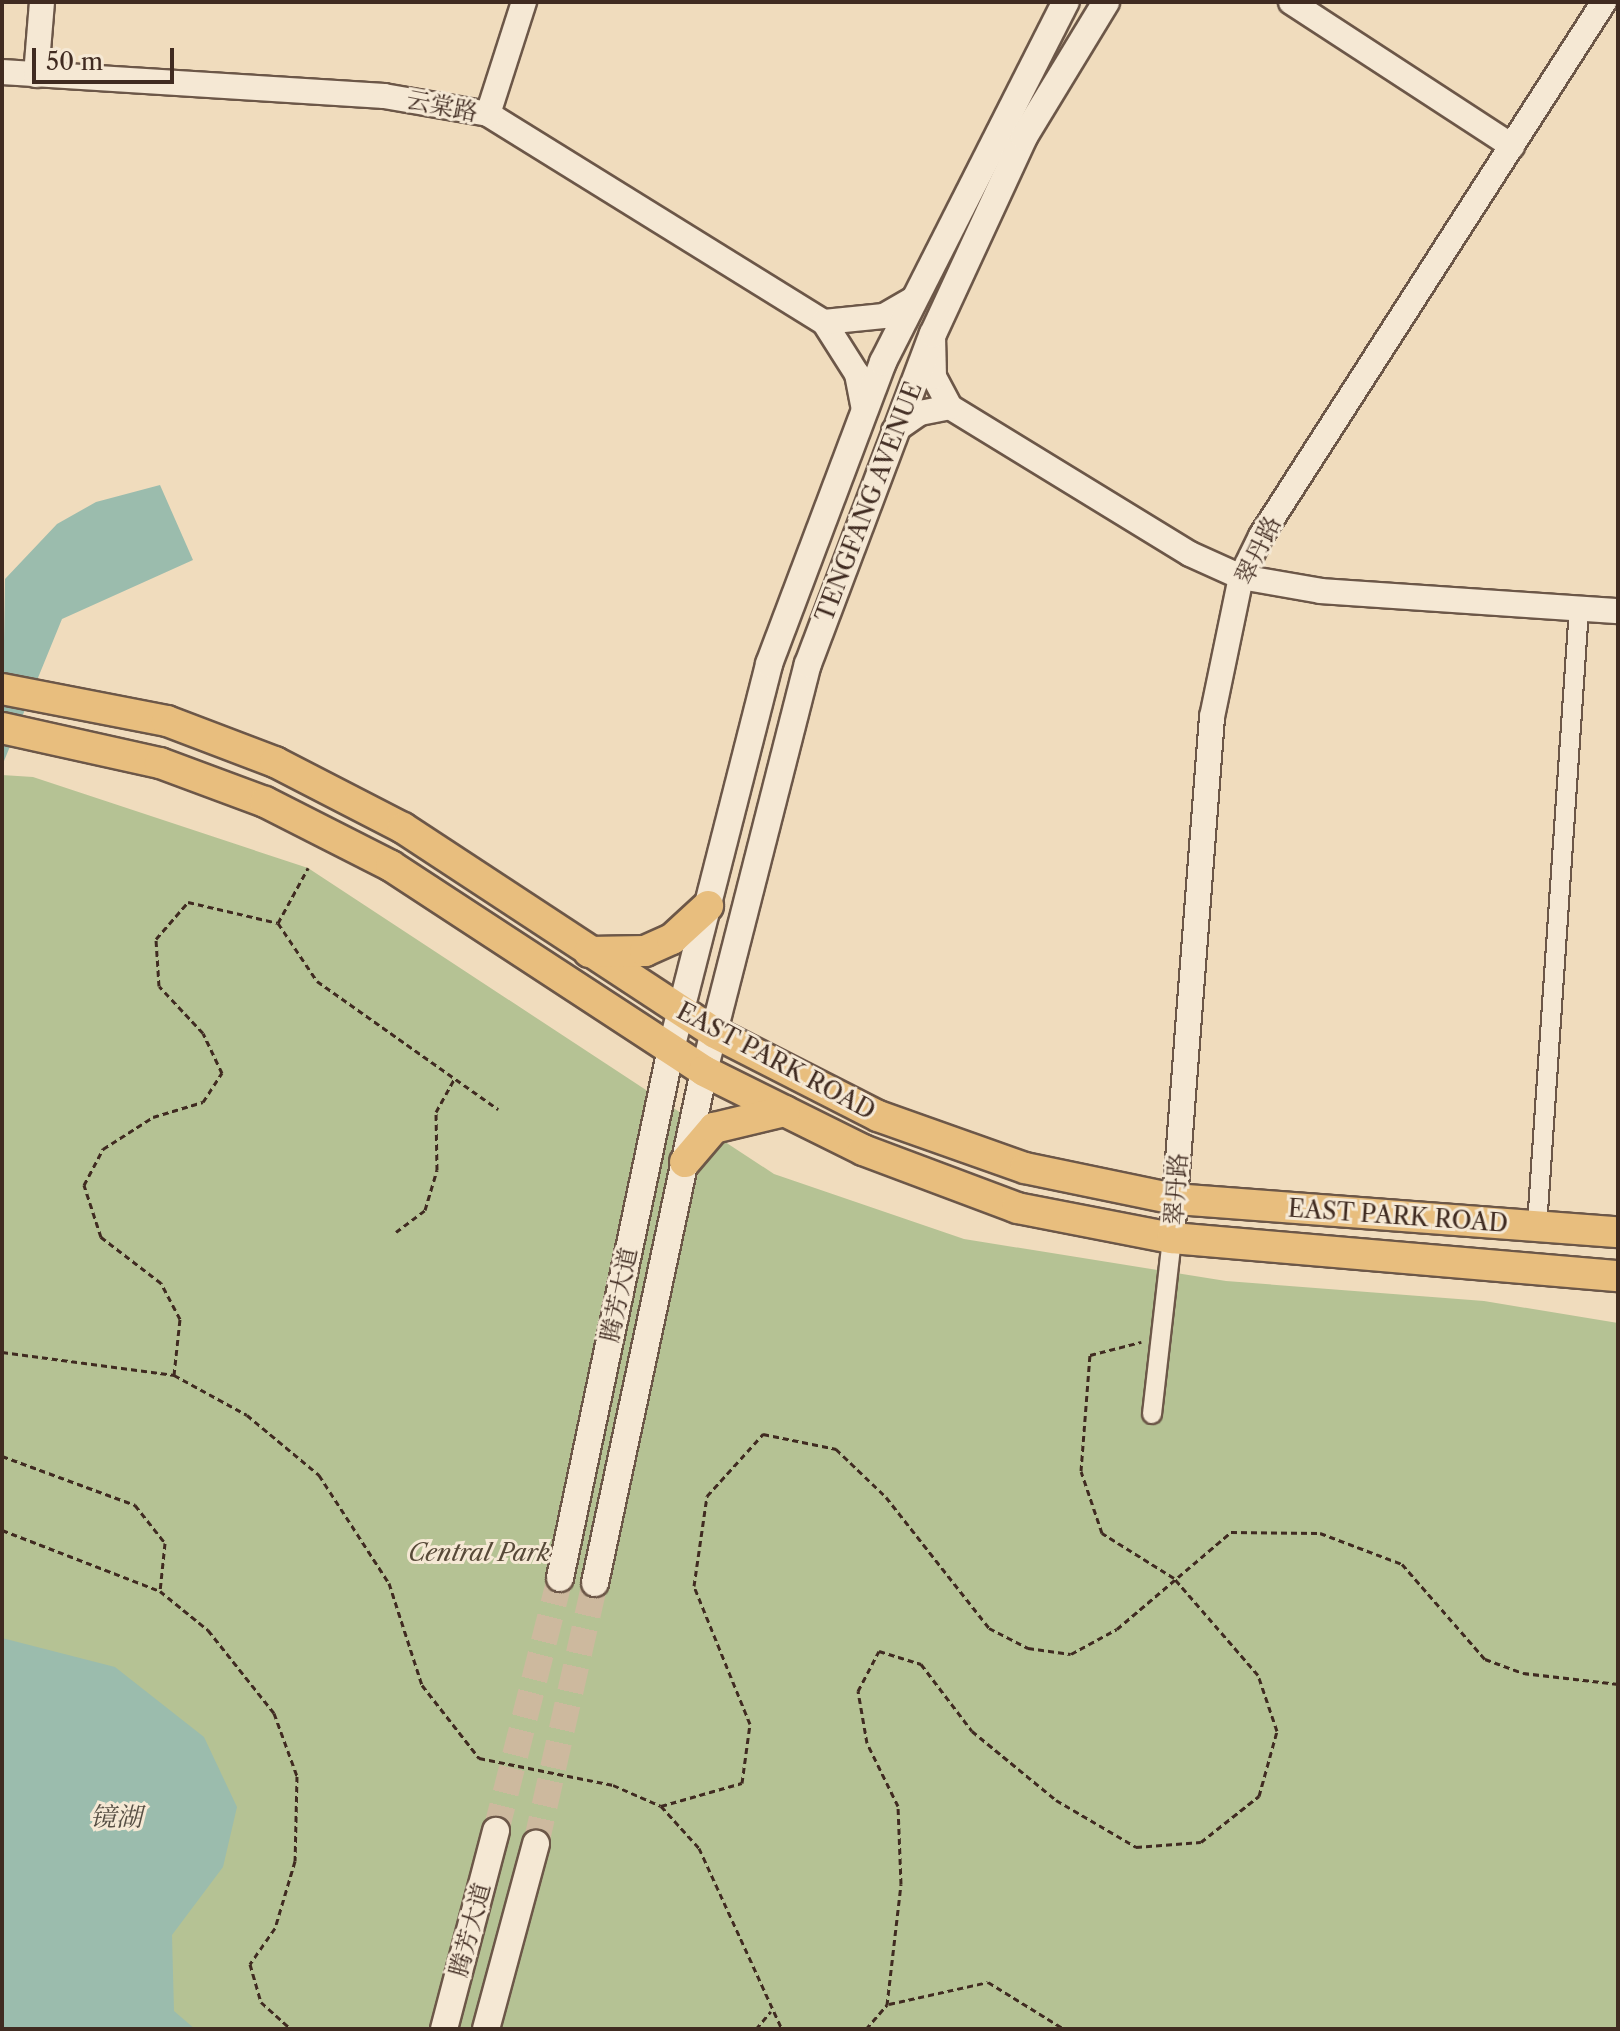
<!DOCTYPE html>
<meta charset="utf-8">
<style>
body{margin:0}
#map{position:relative;width:1620px;height:2031px;overflow:hidden;background:#f0dcbd;font-family:"Libre Caslon Text","Noto Serif SC",serif}
div>[style]{position:absolute}
.green>*{inset:0;background:#b5c294}
.water>*{inset:0;background:#9bbcad}
.secondary-tunnel>*{height:26px;margin-top:-13px;transform-origin:0;background:repeating-linear-gradient(90deg,#cdb99e 0 26px,transparent 0 39px)}
.path>*{height:3px;margin-top:-1.5px;transform-origin:0;background:repeating-linear-gradient(90deg,#402b21 0 6px,transparent 0 10px)}
.roads{filter:drop-shadow(2px 0 #6c5748) drop-shadow(-2px 0 #6c5748) drop-shadow(0 2px #6c5748) drop-shadow(0 -2px #6c5748)}
.minor>*{height:18px;margin:-9px;padding:0 9px;transform-origin:9px;border-radius:9px;background:#f5e8d4}
.tertiary>*{height:24px;margin:-12px;padding:0 12px;transform-origin:12px;border-radius:12px;background:#f5e8d4}
.secondary>*{height:26px;margin:-13px;padding:0 13px;transform-origin:13px;border-radius:13px;background:#f5e8d4}
.primary>*{height:30px;margin:-15px;padding:0 15px;transform-origin:15px;border-radius:15px;background:#e8be7e}
span{translate:-50% -50%;white-space:nowrap;text-align:center;line-height:1.15;-webkit-text-stroke:6px #f5e8d4;paint-order:stroke}
.street-label{font-size:24px;color:#402b21}
.park-label{font-size:24px;color:#574938;font-style:italic}
.water-label{font-size:26px;color:#574f44;font-style:italic}
.frame{position:absolute;inset:0;border:4px solid #402b21;pointer-events:none}
.scale{position:absolute;left:32px;top:48px;width:142px;height:36px;box-sizing:border-box;border:4px solid #402b21;border-top:0;padding-left:10px;font-size:24px;line-height:28px;white-space:nowrap;color:#402b21;-webkit-text-stroke:6px #f5e8d4;paint-order:stroke}
</style>
<div id="map">
<div class="green">
<div style="clip-path:polygon(2px 775px,33px 777px,308px 868px,774px 1174px,964px 1239px,1226px 1281px,1484px 1301px,1618px 1323px,1618px 2029px,2px 2029px)"></div>
</div>
<div class="water">
<div style="clip-path:polygon(160px 485px,193px 560px,62px 619px,2px 766px,5px 579px,57px 524px,96px 502px)"></div>
<div style="clip-path:polygon(2px 1638px,115px 1667px,204px 1737px,237px 1807px,223px 1867px,172px 1935px,174px 2011px,195px 2029px,2px 2029px)"></div>
</div>
<div class="secondary-tunnel">
<div style="left:496px;top:1831px;width:261px;rotate:-75.8deg"></div>
<div style="left:536px;top:1844px;width:268px;rotate:-77.3deg"></div>
</div>
<div class="path">
<div style="left:278px;top:923px;width:63px;rotate:-61.4deg"></div>
<div style="left:396px;top:1232px;width:36px;rotate:-37deg"></div>
<div style="left:425px;top:1210px;width:42px;rotate:-73.3deg"></div>
<div style="left:437px;top:1170px;width:58px;rotate:-91deg"></div>
<div style="left:436px;top:1112px;width:38px;rotate:-61deg"></div>
<div style="left:2px;top:1352px;width:174px;rotate:7.6deg"></div>
<div style="left:174px;top:1375px;width:83px;rotate:28.7deg"></div>
<div style="left:247px;top:1415px;width:94px;rotate:39.8deg"></div>
<div style="left:319px;top:1475px;width:129px;rotate:57.1deg"></div>
<div style="left:389px;top:1583px;width:107px;rotate:72.1deg"></div>
<div style="left:422px;top:1685px;width:93px;rotate:52deg"></div>
<div style="left:479px;top:1758px;width:137px;rotate:11.4deg"></div>
<div style="left:613px;top:1785px;width:52px;rotate:23.6deg"></div>
<div style="left:661px;top:1806px;width:57px;rotate:47.9deg"></div>
<div style="left:699px;top:1848px;width:199px;rotate:65.4deg"></div>
<div style="left:174px;top:1375px;width:56px;rotate:-83.9deg"></div>
<div style="left:180px;top:1319px;width:41px;rotate:-117.8deg"></div>
<div style="left:161px;top:1283px;width:76px;rotate:-142.5deg"></div>
<div style="left:101px;top:1237px;width:55px;rotate:-108.1deg"></div>
<div style="left:84px;top:1185px;width:41px;rotate:-62.2deg"></div>
<div style="left:103px;top:1149px;width:59px;rotate:-32.6deg"></div>
<div style="left:153px;top:1117px;width:52px;rotate:-16.7deg"></div>
<div style="left:203px;top:1102px;width:35px;rotate:-57deg"></div>
<div style="left:222px;top:1073px;width:44px;rotate:-115.4deg"></div>
<div style="left:203px;top:1033px;width:64px;rotate:-133.1deg"></div>
<div style="left:159px;top:986px;width:47px;rotate:-93.7deg"></div>
<div style="left:156px;top:939px;width:49px;rotate:-49.1deg"></div>
<div style="left:188px;top:902px;width:92px;rotate:13.1deg"></div>
<div style="left:278px;top:923px;width:70px;rotate:56.1deg"></div>
<div style="left:317px;top:981px;width:222px;rotate:35.3deg"></div>
<div style="left:2px;top:1456px;width:142px;rotate:20.2deg"></div>
<div style="left:135px;top:1505px;width:48px;rotate:51.7deg"></div>
<div style="left:165px;top:1543px;width:48px;rotate:95.9deg"></div>
<div style="left:2px;top:1530px;width:169px;rotate:21.1deg"></div>
<div style="left:160px;top:1591px;width:62px;rotate:39.1deg"></div>
<div style="left:208px;top:1630px;width:106px;rotate:51.5deg"></div>
<div style="left:274px;top:1713px;width:67px;rotate:69.9deg"></div>
<div style="left:297px;top:1776px;width:85px;rotate:91.3deg"></div>
<div style="left:295px;top:1861px;width:70px;rotate:106.6deg"></div>
<div style="left:275px;top:1928px;width:44px;rotate:124.8deg"></div>
<div style="left:250px;top:1964px;width:40px;rotate:74deg"></div>
<div style="left:261px;top:2002px;width:40px;rotate:42deg"></div>
<div style="left:661px;top:1806px;width:84px;rotate:-15.9deg"></div>
<div style="left:742px;top:1783px;width:60px;rotate:-82.3deg"></div>
<div style="left:750px;top:1724px;width:149px;rotate:-112.1deg"></div>
<div style="left:694px;top:1586px;width:91px;rotate:-81.8deg"></div>
<div style="left:707px;top:1496px;width:84px;rotate:-47.9deg"></div>
<div style="left:763px;top:1434px;width:75px;rotate:11.6deg"></div>
<div style="left:836px;top:1449px;width:69px;rotate:43.8deg"></div>
<div style="left:886px;top:1497px;width:167px;rotate:51.8deg"></div>
<div style="left:989px;top:1628px;width:44px;rotate:27.1deg"></div>
<div style="left:1028px;top:1648px;width:43px;rotate:7.9deg"></div>
<div style="left:1071px;top:1654px;width:52px;rotate:-28.5deg"></div>
<div style="left:1117px;top:1629px;width:150px;rotate:-40.4deg"></div>
<div style="left:1231px;top:1532px;width:89px;rotate:0.6deg"></div>
<div style="left:1320px;top:1533px;width:88px;rotate:20.7deg"></div>
<div style="left:1402px;top:1564px;width:126px;rotate:48.9deg"></div>
<div style="left:1485px;top:1659px;width:40px;rotate:20.2deg"></div>
<div style="left:1523px;top:1673px;width:96px;rotate:6.6deg"></div>
<div style="left:889px;top:2004px;width:101px;rotate:-12.5deg"></div>
<div style="left:988px;top:1982px;width:89px;rotate:31.7deg"></div>
<div style="left:756px;top:2029px;width:23px;rotate:-50deg"></div>
<div style="left:866px;top:2029px;width:32px;rotate:-49deg"></div>
<div style="left:887px;top:2005px;width:122px;rotate:-83.4deg"></div>
<div style="left:901px;top:1884px;width:78px;rotate:-92.2deg"></div>
<div style="left:898px;top:1806px;width:70px;rotate:-116.2deg"></div>
<div style="left:867px;top:1743px;width:53px;rotate:-99.8deg"></div>
<div style="left:858px;top:1691px;width:45px;rotate:-62.3deg"></div>
<div style="left:879px;top:1651px;width:44px;rotate:17.2deg"></div>
<div style="left:921px;top:1664px;width:84px;rotate:52.7deg"></div>
<div style="left:972px;top:1731px;width:109px;rotate:39.4deg"></div>
<div style="left:1056px;top:1800px;width:93px;rotate:30.4deg"></div>
<div style="left:1136px;top:1847px;width:65px;rotate:-4.4deg"></div>
<div style="left:1201px;top:1842px;width:74px;rotate:-38.4deg"></div>
<div style="left:1259px;top:1796px;width:67px;rotate:-74.5deg"></div>
<div style="left:1277px;top:1731px;width:59px;rotate:-108.7deg"></div>
<div style="left:1258px;top:1675px;width:128px;rotate:-130.9deg"></div>
<div style="left:1174px;top:1578px;width:85px;rotate:-148deg"></div>
<div style="left:1102px;top:1533px;width:65px;rotate:-108.7deg"></div>
<div style="left:1081px;top:1471px;width:116px;rotate:-85.6deg"></div>
<div style="left:1090px;top:1355px;width:53px;rotate:-14.3deg"></div>
</div>
<div class="roads">
<div class="minor">
<div style="left:1537px;top:1226px;width:619px;rotate:-86.11deg"></div>
<div style="left:1152px;top:1414px;width:177px;rotate:-83.5deg"></div>
</div>
<div class="tertiary">
<div style="left:1291px;top:2px;width:264px;rotate:33.1deg"></div>
<div style="left:2px;top:72px;width:383px;rotate:3.6deg"></div>
<div style="left:384px;top:96px;width:106px;rotate:9.8deg"></div>
<div style="left:488px;top:114px;width:395px;rotate:31.8deg"></div>
<div style="left:824px;top:322px;width:62px;rotate:57.6deg"></div>
<div style="left:857px;top:374px;width:38px;rotate:79deg"></div>
<div style="left:36px;top:75px;width:73px;rotate:-85.3deg"></div>
<div style="left:488px;top:114px;width:118px;rotate:-72.2deg"></div>
<div style="left:824px;top:322px;width:60px;rotate:-5.7deg"></div>
<div style="left:884px;top:316px;width:34px;rotate:-30deg"></div>
<div style="left:950px;top:407px;width:281px;rotate:31.5deg"></div>
<div style="left:1190px;top:554px;width:56px;rotate:24.3deg"></div>
<div style="left:1241px;top:577px;width:81px;rotate:9.9deg"></div>
<div style="left:1321px;top:591px;width:298px;rotate:3.9deg"></div>
<div style="left:894px;top:431px;width:32px;rotate:-35deg"></div>
<div style="left:920px;top:413px;width:31px;rotate:-11deg"></div>
<div style="left:950px;top:407px;width:34px;rotate:-118deg"></div>
<div style="left:934px;top:377px;width:42px;rotate:-91.4deg"></div>
<div style="left:1172px;top:1238px;width:523px;rotate:-85.61deg"></div>
<div style="left:1212px;top:717px;width:143px;rotate:-78.3deg"></div>
<div style="left:1241px;top:577px;width:46px;rotate:-64deg"></div>
<div style="left:1261px;top:536px;width:635px;rotate:-57.29deg"></div>
</div>
<div class="secondary">
<div style="left:560px;top:1578px;width:541px;rotate:-78.15deg"></div>
<div style="left:671px;top:1049px;width:397px;rotate:-75.7deg"></div>
<div style="left:769px;top:664px;width:323px;rotate:-69.3deg"></div>
<div style="left:883px;top:362px;width:404px;rotate:-63.1deg"></div>
<div style="left:595px;top:1583px;width:523px;rotate:-77.98deg"></div>
<div style="left:704px;top:1071px;width:420px;rotate:-75.7deg"></div>
<div style="left:808px;top:664px;width:353px;rotate:-69.3deg"></div>
<div style="left:933px;top:334px;width:217px;rotate:-65.2deg"></div>
<div style="left:1024px;top:137px;width:158px;rotate:-58.7deg"></div>
<div style="left:444px;top:2029px;width:205px;rotate:-75.3deg"></div>
<div style="left:486px;top:2029px;width:192px;rotate:-74.9deg"></div>
</div>
<div class="primary">
<div style="left:2px;top:689px;width:168px;rotate:11deg"></div>
<div style="left:167px;top:721px;width:116px;rotate:20.8deg"></div>
<div style="left:275px;top:762px;width:144px;rotate:27.3deg"></div>
<div style="left:403px;top:828px;width:373px;rotate:33.3deg"></div>
<div style="left:715px;top:1033px;width:183px;rotate:27deg"></div>
<div style="left:878px;top:1116px;width:156px;rotate:19.5deg"></div>
<div style="left:1025px;top:1168px;width:153px;rotate:11.7deg"></div>
<div style="left:1175px;top:1199px;width:444px;rotate:4.3deg"></div>
<div style="left:2px;top:728px;width:162px;rotate:12.5deg"></div>
<div style="left:160px;top:763px;width:112px;rotate:20.4deg"></div>
<div style="left:265px;top:802px;width:141px;rotate:26.9deg"></div>
<div style="left:391px;top:866px;width:374px;rotate:33.2deg"></div>
<div style="left:704px;top:1071px;width:178px;rotate:26.4deg"></div>
<div style="left:863px;top:1150px;width:165px;rotate:20.6deg"></div>
<div style="left:1017px;top:1208px;width:158px;rotate:11deg"></div>
<div style="left:1172px;top:1238px;width:448px;rotate:4.9deg"></div>
<div style="left:589px;top:952px;width:56px;rotate:-1deg"></div>
<div style="left:645px;top:951px;width:30px;rotate:-24deg"></div>
<div style="left:672px;top:939px;width:49px;rotate:-42.5deg"></div>
<div style="left:685px;top:1162px;width:45px;rotate:-49.5deg"></div>
<div style="left:714px;top:1128px;width:73px;rotate:-13.5deg"></div>
</div>
</div>
<div class="street-label">
<span style="left:442px;top:106px;rotate:11deg">云棠路</span>
<span style="left:869px;top:502px;rotate:-69deg">TENGFANG AVENUE</span>
<span style="left:1258px;top:550px;rotate:-64deg">翠丹路</span>
<span style="left:776px;top:1061px;rotate:28deg">EAST PARK ROAD</span>
<span style="left:1176px;top:1189px;rotate:-86deg">翠丹路</span>
<span style="left:1398px;top:1216px;rotate:4deg">EAST PARK ROAD</span>
<span style="left:619px;top:1295px;rotate:-78deg">腾芳大道</span>
<span style="left:470px;top:1930px;rotate:-75deg">腾芳大道</span>
</div>
<div class="park-label">
<span style="left:479px;top:1553px">Central Park</span>
</div>
<div class="water-label">
<span style="left:116px;top:1818px">镜湖</span>
</div>
<div class="frame"></div>
<div class="scale">50 m</div>
</div>
